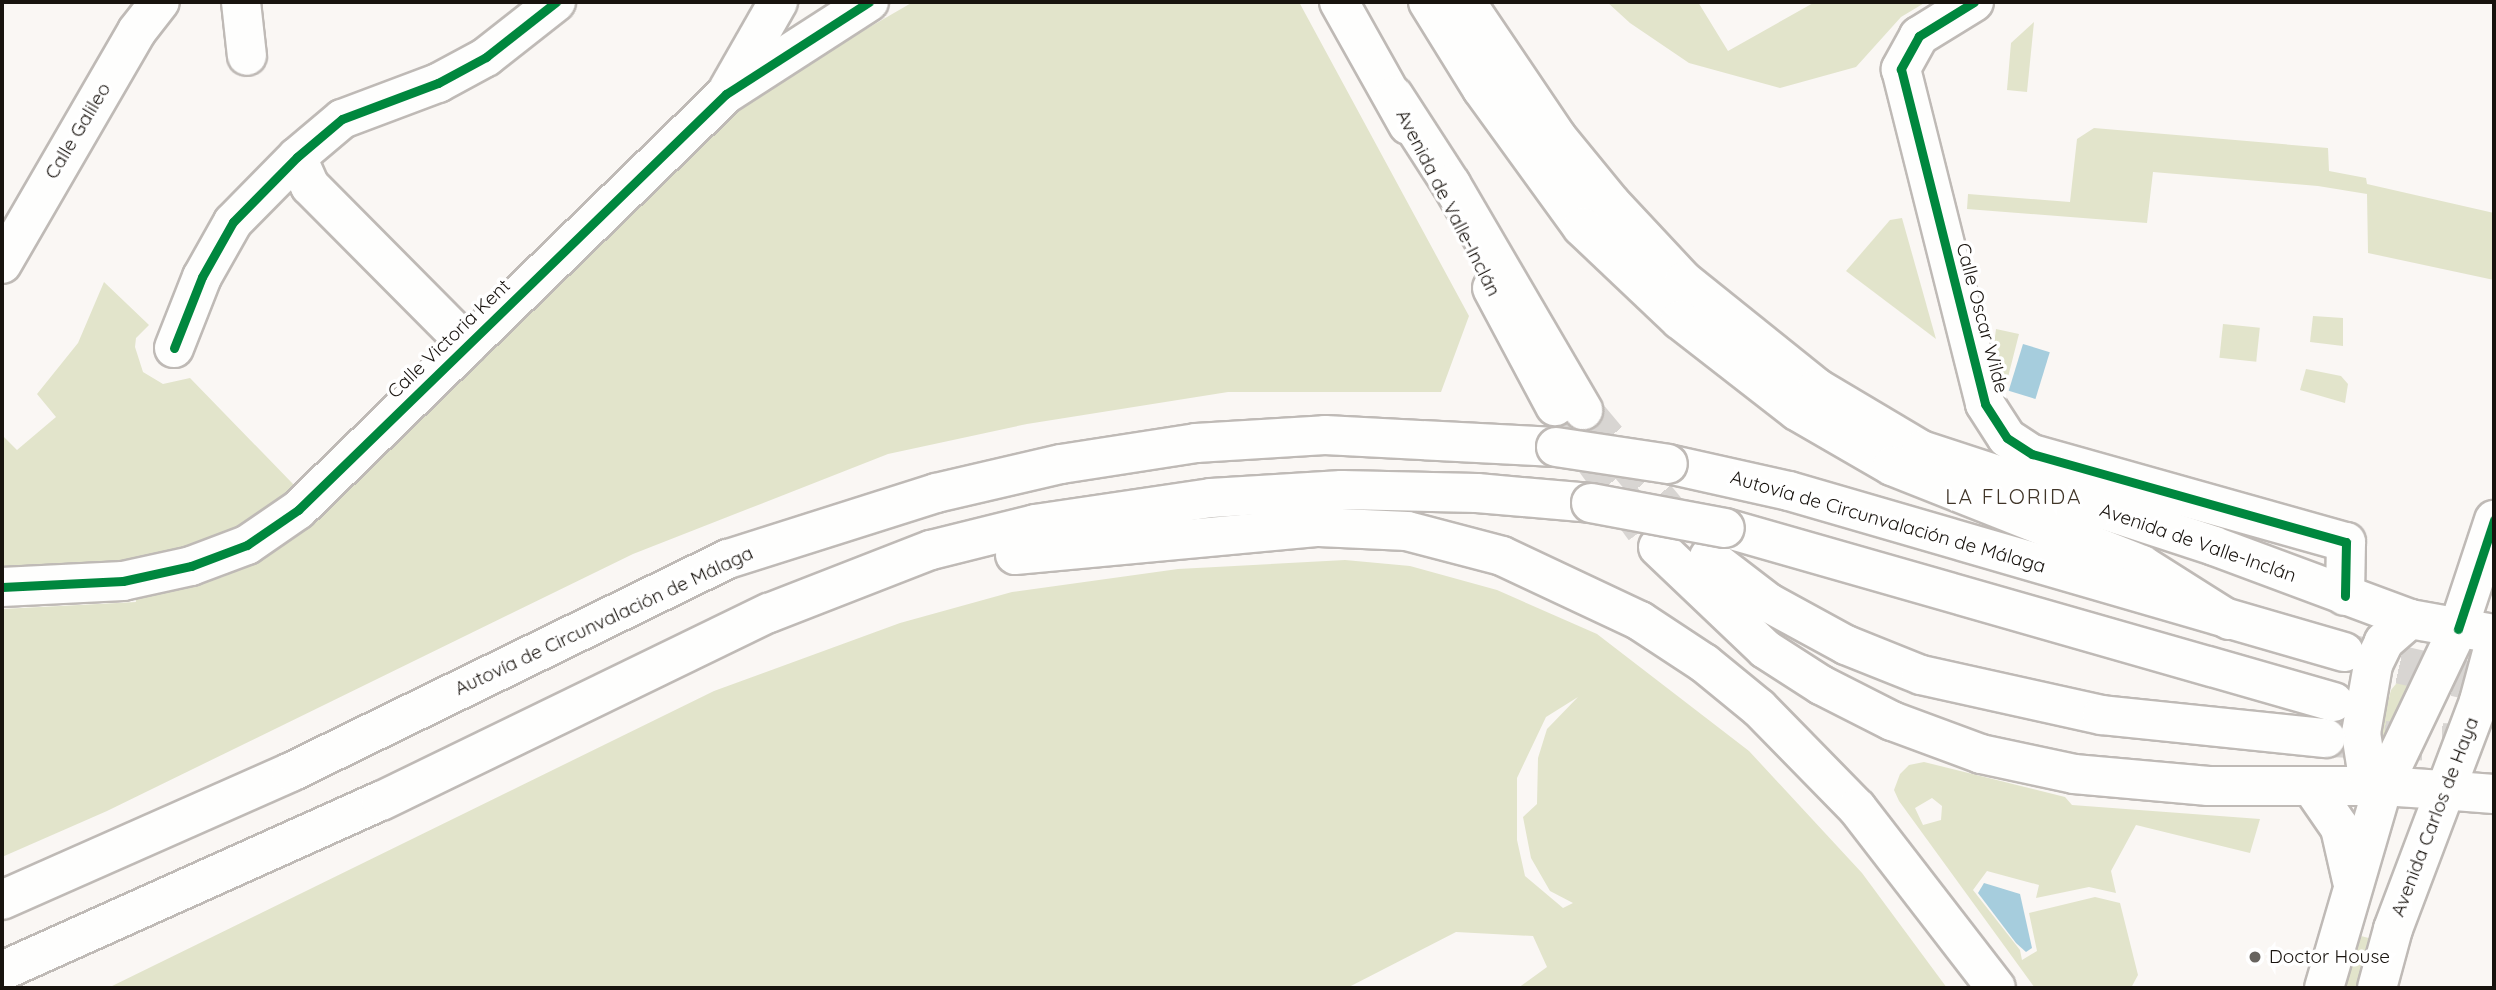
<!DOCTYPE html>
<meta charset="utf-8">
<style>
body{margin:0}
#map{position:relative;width:2496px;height:990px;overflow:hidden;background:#faf7f4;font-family:Quicksand,sans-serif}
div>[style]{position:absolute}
.green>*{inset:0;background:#e2e4cb;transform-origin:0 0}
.water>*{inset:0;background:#a6cddd;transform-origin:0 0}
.major-tunnel>*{height:38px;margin-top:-19px;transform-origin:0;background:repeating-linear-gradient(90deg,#d8d5d2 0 38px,transparent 0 57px)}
.highway-tunnel>*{height:38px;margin-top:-19px;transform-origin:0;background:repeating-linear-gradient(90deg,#d8d5d2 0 38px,transparent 0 57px)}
.roads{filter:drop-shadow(2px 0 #bfbab6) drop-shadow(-2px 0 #bfbab6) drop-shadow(0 2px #bfbab6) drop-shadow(0 -2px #bfbab6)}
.minor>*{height:38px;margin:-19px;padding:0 19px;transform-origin:19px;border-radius:19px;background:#fefefd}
.major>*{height:38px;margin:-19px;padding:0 19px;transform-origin:19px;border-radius:19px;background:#fefefd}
.highway>*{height:38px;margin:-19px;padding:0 19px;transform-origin:19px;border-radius:19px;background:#fefefd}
.bridges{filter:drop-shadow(2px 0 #bfbab6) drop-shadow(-2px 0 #bfbab6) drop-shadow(0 2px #bfbab6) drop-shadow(0 -2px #bfbab6)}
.highway-bridge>*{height:38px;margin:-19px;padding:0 19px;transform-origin:19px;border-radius:19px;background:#fefefd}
.cycleway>*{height:9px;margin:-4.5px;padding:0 4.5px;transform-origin:4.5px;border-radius:4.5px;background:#00873e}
.dots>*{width:19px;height:19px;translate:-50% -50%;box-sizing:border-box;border:4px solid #fff;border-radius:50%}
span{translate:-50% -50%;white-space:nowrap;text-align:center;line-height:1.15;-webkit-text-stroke:7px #fff;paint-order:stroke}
.street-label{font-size:19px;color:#18130e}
.poi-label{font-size:19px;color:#18130e}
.left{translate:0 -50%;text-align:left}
.neighbourhood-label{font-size:21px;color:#403528;letter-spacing:2px}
.frame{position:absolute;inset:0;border:4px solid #18130e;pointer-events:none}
</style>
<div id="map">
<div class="green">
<div style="clip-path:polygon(913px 2px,1299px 2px,1469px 316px,1441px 392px,1228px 392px,1027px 424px,888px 454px,633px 554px,107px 811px,2px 857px,2px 609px,136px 602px,135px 592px,223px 577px,296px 535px,754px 94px)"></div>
<div style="clip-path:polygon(1607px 2px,1698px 2px,1728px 51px,1815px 2px,1926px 2px,1901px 17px,1856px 67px,1780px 88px,1689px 63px,1630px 23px)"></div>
<div style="clip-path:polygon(2034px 22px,2027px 92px,2007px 90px,2011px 43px)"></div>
<div style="clip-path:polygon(2094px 128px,2328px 148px,2329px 171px,2366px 178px,2367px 184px,2494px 213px,2494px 280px,2368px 253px,2367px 194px,2318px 186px,2153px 172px,2147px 223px,1967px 209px,1968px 194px,2070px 202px,2077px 139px)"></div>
<div style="clip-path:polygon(1902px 218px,1936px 339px,1846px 271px,1890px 220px)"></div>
<div style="clip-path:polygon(104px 282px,149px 325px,136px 338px,135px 347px,143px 372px,163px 384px,190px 378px,294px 485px,243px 531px,144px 565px,2px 569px,2px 435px,17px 450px,56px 417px,37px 394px,78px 343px)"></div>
<div style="clip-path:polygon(2313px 316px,2343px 318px,2343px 346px,2310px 342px)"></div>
<div style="left:2223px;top:324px;width:37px;height:34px;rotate:6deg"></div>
<div style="clip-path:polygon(1996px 329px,2019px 334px,2007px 381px,1995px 382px,1987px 346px,1994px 345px)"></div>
<div style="clip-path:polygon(2306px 369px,2341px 376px,2348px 384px,2345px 403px,2300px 390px)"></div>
<div style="clip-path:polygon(evenodd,1345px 560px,1410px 566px,1497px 590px,1597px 634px,1749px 751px,1862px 873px,1947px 988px,1518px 988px,1547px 967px,1533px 936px,1456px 932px,1347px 988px,108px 988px,714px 691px,900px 623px,1012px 592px,1178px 569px,1345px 560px,1578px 697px,1547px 729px,1538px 758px,1537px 804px,1523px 817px,1531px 858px,1550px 891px,1573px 903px,1563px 908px,1525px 876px,1517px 840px,1517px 778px,1546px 717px,1578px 697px)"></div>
<div style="clip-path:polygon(2412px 678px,2381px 749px,2381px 730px,2391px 690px,2400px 679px)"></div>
<div style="clip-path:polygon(evenodd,1924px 762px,2065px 797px,2072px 805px,2260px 819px,2250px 853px,2136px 825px,2111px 871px,2116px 893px,2089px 887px,2036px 898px,2039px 885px,1987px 871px,1973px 890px,2020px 950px,2022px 960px,2037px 951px,2029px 913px,2095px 897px,2120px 903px,2138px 975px,2131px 988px,2035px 988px,1899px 801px,1894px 790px,1900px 774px,1909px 765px,1924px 762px,1932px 798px,1942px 806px,1941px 820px,1923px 825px,1915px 808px,1932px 798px)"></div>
<div style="left:2357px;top:935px;width:12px;height:55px;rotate:14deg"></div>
</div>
<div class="water">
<div style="left:2023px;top:344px;width:28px;height:49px;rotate:17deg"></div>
<div style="clip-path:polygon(1984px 883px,2020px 894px,2032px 948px,2026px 952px,2016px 943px,1978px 893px)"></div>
</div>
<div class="major-tunnel">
<div style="left:1555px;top:406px;width:152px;rotate:54.1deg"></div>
</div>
<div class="highway-tunnel">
<div style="left:1583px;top:410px;width:159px;rotate:50.1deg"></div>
<div style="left:2344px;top:652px;width:154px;rotate:12.8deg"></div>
<div style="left:2328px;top:738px;width:166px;rotate:2.1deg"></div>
</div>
<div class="roads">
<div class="minor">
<div style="left:241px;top:2px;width:54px;rotate:83.7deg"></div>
<div style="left:1974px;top:2px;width:65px;rotate:148.3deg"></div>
<div style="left:1919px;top:36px;width:38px;rotate:119deg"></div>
<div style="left:1901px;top:69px;width:345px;rotate:75.9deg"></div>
<div style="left:1985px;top:404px;width:40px;rotate:57.1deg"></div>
<div style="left:2007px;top:438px;width:30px;rotate:33deg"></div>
<div style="left:2032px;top:454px;width:326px;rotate:15.7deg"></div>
<div style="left:2346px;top:542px;width:54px;rotate:91.1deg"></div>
<div style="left:729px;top:88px;width:99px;rotate:-60.3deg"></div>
<div style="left:297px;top:157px;width:32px;rotate:66deg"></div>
<div style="left:310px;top:186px;width:224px;rotate:45.2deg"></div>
<div style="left:2px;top:264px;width:269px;rotate:-59.9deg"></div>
<div style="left:137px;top:31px;width:37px;rotate:-52deg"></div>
<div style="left:174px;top:348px;width:76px;rotate:-68.5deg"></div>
<div style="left:202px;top:277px;width:63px;rotate:-60.6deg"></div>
<div style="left:233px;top:222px;width:91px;rotate:-45.4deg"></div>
<div style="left:297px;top:157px;width:59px;rotate:-40.2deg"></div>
<div style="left:342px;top:119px;width:103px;rotate:-20.6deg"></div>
<div style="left:438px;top:83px;width:55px;rotate:-28.4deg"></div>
<div style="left:486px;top:57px;width:89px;rotate:-38.2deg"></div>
<div style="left:2px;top:587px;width:121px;rotate:-2.8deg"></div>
<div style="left:123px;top:581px;width:70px;rotate:-12.4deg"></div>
<div style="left:191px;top:566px;width:60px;rotate:-20.6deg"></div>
<div style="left:247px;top:545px;width:62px;rotate:-34.5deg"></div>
<div style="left:298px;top:510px;width:597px;rotate:-44.19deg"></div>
<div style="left:726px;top:94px;width:170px;rotate:-32.8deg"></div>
<div style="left:2442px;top:790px;width:52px;rotate:4.4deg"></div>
</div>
<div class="major">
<div style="left:1339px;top:2px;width:141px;rotate:60.7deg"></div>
<div style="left:1466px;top:2px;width:163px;rotate:56deg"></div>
<div style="left:1557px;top:137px;width:85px;rotate:50.7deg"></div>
<div style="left:1611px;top:203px;width:107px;rotate:46.9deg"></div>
<div style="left:1684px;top:281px;width:171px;rotate:38.8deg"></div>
<div style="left:1817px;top:388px;width:121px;rotate:30.8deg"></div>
<div style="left:1921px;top:450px;width:308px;rotate:18.1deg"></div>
<div style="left:2214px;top:546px;width:209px;rotate:20.4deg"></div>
<div style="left:2410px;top:619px;width:85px;rotate:10.1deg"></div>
<div style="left:1492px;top:288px;width:134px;rotate:61.9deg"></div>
<div style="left:1658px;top:547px;width:148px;rotate:43.6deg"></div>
<div style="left:1765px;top:649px;width:67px;rotate:32.7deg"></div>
<div style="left:1821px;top:685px;width:80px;rotate:26.9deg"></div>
<div style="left:1892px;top:721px;width:95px;rotate:20.3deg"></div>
<div style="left:1981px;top:754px;width:95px;rotate:12.1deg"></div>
<div style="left:2074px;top:774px;width:135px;rotate:5.1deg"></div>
<div style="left:2208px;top:786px;width:175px"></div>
<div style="left:2410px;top:619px;width:35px;rotate:139deg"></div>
<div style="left:2384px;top:642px;width:25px;rotate:116deg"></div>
<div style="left:2373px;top:665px;width:69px;rotate:100deg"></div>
<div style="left:2361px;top:733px;width:38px;rotate:81deg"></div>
<div style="left:2367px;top:771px;width:22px;rotate:43deg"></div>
<div style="left:2383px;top:786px;width:59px;rotate:3.9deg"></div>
<div style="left:2311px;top:786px;width:51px;rotate:55.4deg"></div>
<div style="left:2340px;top:828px;width:54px;rotate:77.2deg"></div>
<div style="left:2324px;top:988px;width:210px;rotate:-73.7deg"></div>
<div style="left:2383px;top:786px;width:174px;rotate:-64.5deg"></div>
<div style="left:2458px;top:629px;width:115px;rotate:-71.7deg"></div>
<div style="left:2377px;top:988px;width:61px;rotate:-74.8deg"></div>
<div style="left:2393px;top:929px;width:244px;rotate:-69.3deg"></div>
<div style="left:2479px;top:701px;width:58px;rotate:-75deg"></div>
</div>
<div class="highway">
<div style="left:1428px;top:2px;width:102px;rotate:58.2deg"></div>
<div style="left:1482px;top:89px;width:170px;rotate:54.1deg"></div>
<div style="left:1582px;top:227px;width:135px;rotate:43.5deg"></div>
<div style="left:1680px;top:320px;width:148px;rotate:37.9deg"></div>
<div style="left:1797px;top:411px;width:110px;rotate:30.1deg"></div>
<div style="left:1892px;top:466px;width:269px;rotate:21.6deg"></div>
<div style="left:2142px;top:565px;width:103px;rotate:32.3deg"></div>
<div style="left:1394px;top:96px;width:105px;rotate:57.1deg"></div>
<div style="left:1451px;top:184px;width:262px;rotate:59.7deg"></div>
<div style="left:1668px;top:464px;width:124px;rotate:12.6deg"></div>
<div style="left:1789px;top:491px;width:578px;rotate:16.18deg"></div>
<div style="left:1725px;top:528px;width:633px;rotate:15.95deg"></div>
<div style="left:1015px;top:555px;width:305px;rotate:-5.3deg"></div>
<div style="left:1319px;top:527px;width:88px;rotate:2.6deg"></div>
<div style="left:1407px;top:531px;width:98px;rotate:14.7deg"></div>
<div style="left:1502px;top:556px;width:153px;rotate:25.2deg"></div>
<div style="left:1640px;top:621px;width:77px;rotate:33.3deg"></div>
<div style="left:1704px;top:663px;width:71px;rotate:39.3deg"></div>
<div style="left:1759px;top:708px;width:140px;rotate:45.6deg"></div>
<div style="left:1857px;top:808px;width:227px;rotate:52.3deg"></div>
<div style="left:1709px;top:557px;width:76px;rotate:37.5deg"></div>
<div style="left:1769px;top:603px;width:88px;rotate:28.6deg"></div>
<div style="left:1846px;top:645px;width:81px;rotate:21.8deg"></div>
<div style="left:1921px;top:675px;width:185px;rotate:12.5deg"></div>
<div style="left:2102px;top:715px;width:225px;rotate:5.9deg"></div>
<div style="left:2px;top:900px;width:316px;rotate:-23.9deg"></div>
<div style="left:291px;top:772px;width:486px;rotate:-26deg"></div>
<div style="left:728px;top:559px;width:218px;rotate:-17.6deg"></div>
<div style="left:936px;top:493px;width:128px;rotate:-13.1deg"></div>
<div style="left:1061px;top:464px;width:137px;rotate:-8.8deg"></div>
<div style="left:1196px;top:443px;width:129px;rotate:-3.5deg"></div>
<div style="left:1325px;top:435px;width:231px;rotate:3deg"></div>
<div style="left:2px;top:971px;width:415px;rotate:-24.2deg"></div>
<div style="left:381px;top:801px;width:431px;rotate:-25.9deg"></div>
<div style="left:769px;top:613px;width:174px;rotate:-21.3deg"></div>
<div style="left:931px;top:550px;width:107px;rotate:-14deg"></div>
<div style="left:1035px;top:524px;width:178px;rotate:-8.4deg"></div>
<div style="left:1211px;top:498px;width:131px;rotate:-3.5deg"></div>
<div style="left:1342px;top:490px;width:135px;rotate:1.3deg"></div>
<div style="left:1477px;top:493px;width:114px;rotate:5deg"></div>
</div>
</div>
<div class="bridges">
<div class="highway-bridge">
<div style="left:1556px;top:447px;width:113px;rotate:8.6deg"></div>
<div style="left:1591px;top:503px;width:136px;rotate:10.6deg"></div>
</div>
</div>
<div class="cycleway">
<div style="left:1974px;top:2px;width:65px;rotate:148.3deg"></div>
<div style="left:1919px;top:36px;width:38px;rotate:119deg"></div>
<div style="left:1901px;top:69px;width:345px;rotate:75.9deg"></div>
<div style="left:1985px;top:404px;width:40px;rotate:57.1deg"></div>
<div style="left:2007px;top:438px;width:30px;rotate:33deg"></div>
<div style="left:2032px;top:454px;width:326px;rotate:15.7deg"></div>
<div style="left:2346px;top:542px;width:54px;rotate:91.1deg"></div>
<div style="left:174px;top:348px;width:76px;rotate:-68.5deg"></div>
<div style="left:202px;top:277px;width:63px;rotate:-60.6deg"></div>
<div style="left:233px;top:222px;width:91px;rotate:-45.4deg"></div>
<div style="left:297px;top:157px;width:59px;rotate:-40.2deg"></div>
<div style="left:342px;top:119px;width:103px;rotate:-20.6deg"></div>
<div style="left:438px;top:83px;width:55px;rotate:-28.4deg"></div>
<div style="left:486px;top:57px;width:89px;rotate:-38.2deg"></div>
<div style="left:2px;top:587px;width:121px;rotate:-2.8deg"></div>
<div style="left:123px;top:581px;width:70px;rotate:-12.4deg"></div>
<div style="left:191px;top:566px;width:60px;rotate:-20.6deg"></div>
<div style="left:247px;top:545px;width:62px;rotate:-34.5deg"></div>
<div style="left:298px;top:510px;width:597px;rotate:-44.19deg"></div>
<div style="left:726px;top:94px;width:170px;rotate:-32.8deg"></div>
<div style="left:2458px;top:629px;width:115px;rotate:-71.7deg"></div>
</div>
<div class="dots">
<div style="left:2255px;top:957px;background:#67635e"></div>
</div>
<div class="street-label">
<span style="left:78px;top:131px;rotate:-59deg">Calle Galileo</span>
<span style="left:1448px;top:203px;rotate:63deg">Avenida de Valle-Inclán</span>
<span style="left:1982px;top:318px;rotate:75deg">Calle Oscar Wilde</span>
<span style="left:449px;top:339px;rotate:-44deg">Calle Victoria Kent</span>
<span style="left:1888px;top:522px;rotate:16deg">Autovía de Circunvalación de Málaga</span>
<span style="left:2198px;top:543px;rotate:19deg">Avenida de Valle-Inclán</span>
<span style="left:604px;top:621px;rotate:-25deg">Autovía de Circunvalación de Málaga</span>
<span style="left:2435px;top:817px;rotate:-69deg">Avenida Carlos de Haya</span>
</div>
<div class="poi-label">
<span class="left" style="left:2269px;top:957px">Doctor House</span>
</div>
<div class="neighbourhood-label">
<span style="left:2014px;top:496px">LA FLORIDA</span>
</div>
<div class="frame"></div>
</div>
